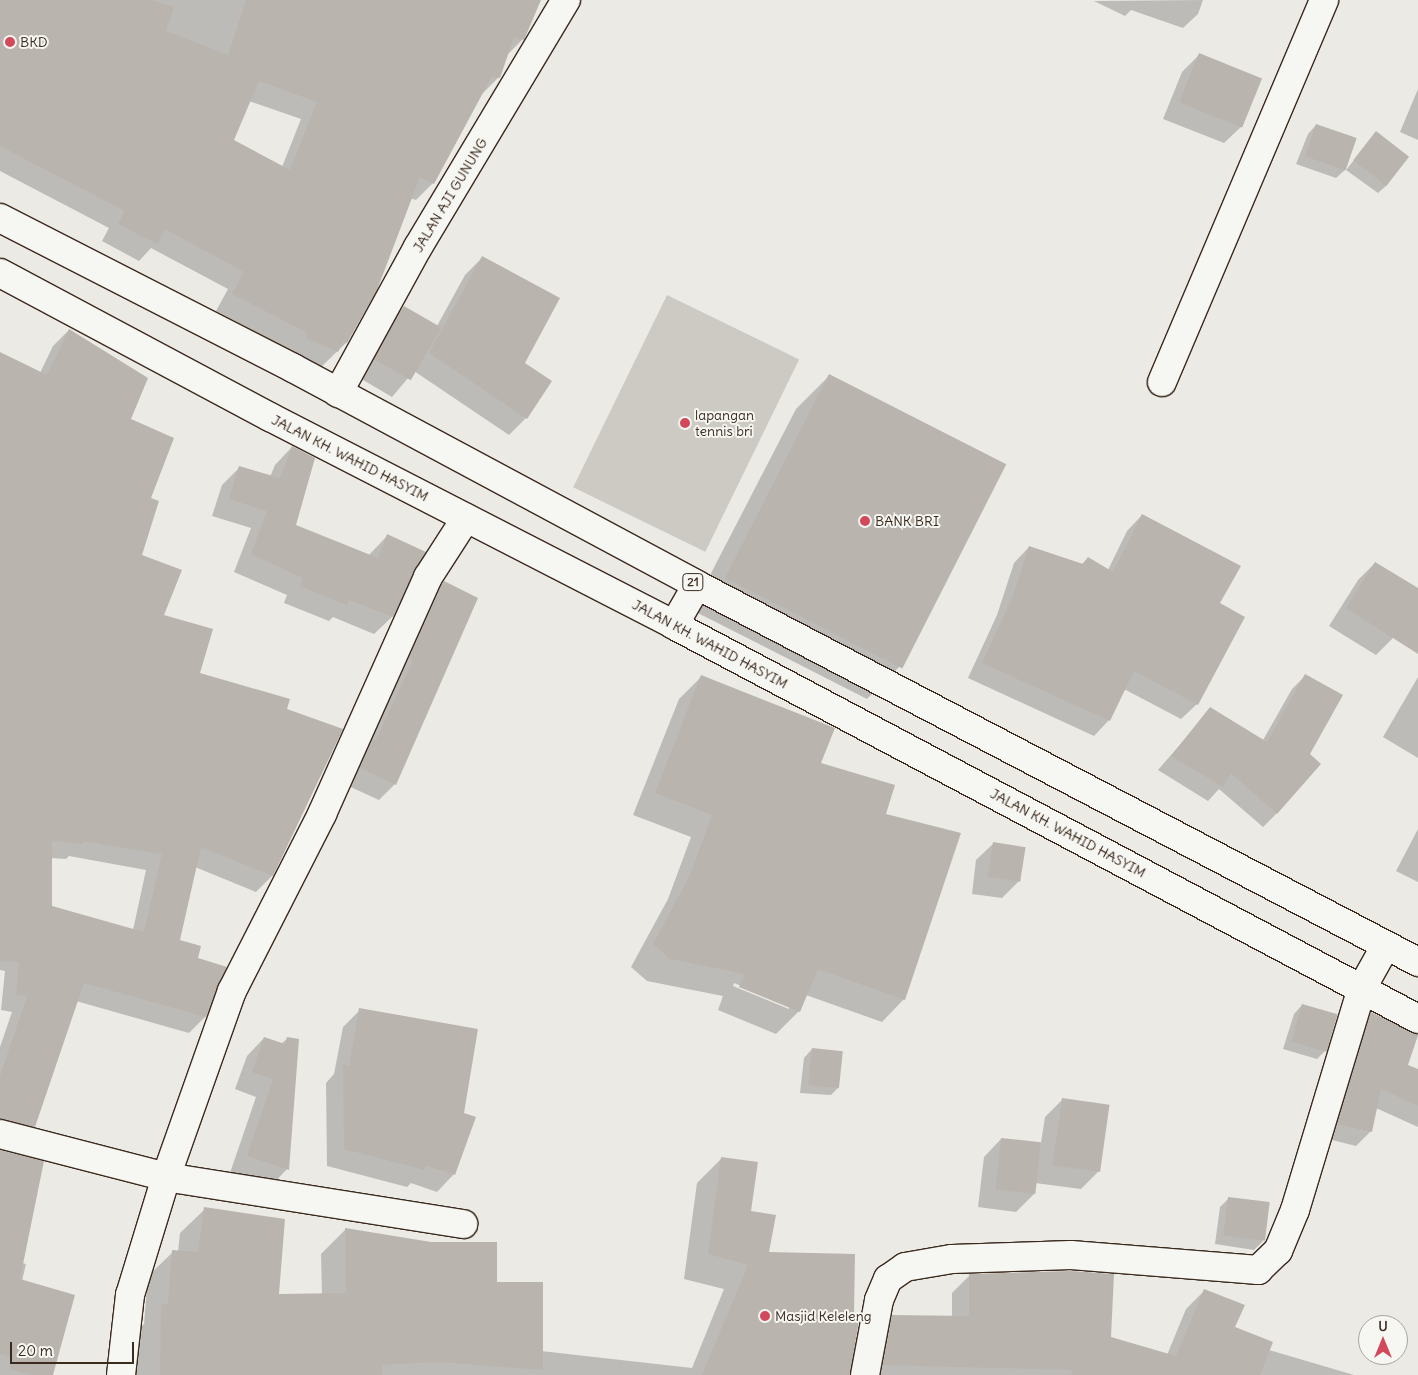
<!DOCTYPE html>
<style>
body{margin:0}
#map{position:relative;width:1418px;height:1375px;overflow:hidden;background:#ebeae5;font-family:Delius,sans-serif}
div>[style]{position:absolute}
.green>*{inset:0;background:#cdcac4;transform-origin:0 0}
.shadow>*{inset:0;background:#0003}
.building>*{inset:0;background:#bab4ae;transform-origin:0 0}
.roads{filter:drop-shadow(1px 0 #3b2a1e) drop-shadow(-1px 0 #3b2a1e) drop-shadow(0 1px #3b2a1e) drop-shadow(0 -1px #3b2a1e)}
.minor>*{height:28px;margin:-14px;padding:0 14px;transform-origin:14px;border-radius:14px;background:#f6f6f2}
.highway>*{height:28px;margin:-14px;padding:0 14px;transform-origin:14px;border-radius:14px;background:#f6f6f2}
.dots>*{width:14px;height:14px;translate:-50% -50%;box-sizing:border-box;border:2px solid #f6f6f2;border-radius:50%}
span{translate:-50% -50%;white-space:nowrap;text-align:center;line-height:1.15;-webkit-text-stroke:4px #f6f6f2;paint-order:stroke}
.shield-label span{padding:1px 4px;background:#f6f6f2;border:1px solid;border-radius:4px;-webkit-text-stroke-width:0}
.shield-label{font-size:12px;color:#3b2a1e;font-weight:700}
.poi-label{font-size:14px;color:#3b2a1e}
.left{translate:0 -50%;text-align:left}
.street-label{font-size:14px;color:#3b2a1e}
.north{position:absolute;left:1358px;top:1315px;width:50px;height:50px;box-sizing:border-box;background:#f6f6f2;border:1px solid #aba49d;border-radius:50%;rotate:0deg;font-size:14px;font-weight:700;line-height:20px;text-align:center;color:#3b2a1e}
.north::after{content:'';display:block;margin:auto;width:18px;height:22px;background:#d1495b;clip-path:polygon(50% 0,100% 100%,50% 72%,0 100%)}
.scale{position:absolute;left:10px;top:1342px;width:124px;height:22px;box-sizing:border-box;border:2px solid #3b2a1e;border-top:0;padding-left:6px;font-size:15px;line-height:18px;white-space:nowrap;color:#3b2a1e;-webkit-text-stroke:4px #f6f6f2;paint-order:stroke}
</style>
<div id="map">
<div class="green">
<div style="left:667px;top:295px;width:147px;height:214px;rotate:26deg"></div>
</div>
<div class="shadow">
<div style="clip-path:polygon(evenodd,0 0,539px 0,522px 40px,506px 56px,499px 77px,482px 94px,433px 183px,416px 200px,410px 198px,376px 289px,346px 343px,320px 368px,289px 355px,292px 351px,216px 311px,228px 289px,151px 248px,139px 261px,102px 241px,109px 228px,0 171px,0 0,249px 101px,301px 119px,282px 167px,232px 140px,249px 101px)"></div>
<div style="clip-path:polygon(1203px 0,1198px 14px,1183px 28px,1131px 10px,1125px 16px,1094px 1px)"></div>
<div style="clip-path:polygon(1199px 55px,1242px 126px,1224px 143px,1163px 119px,1182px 72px)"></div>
<div style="clip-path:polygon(1418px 89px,1418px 140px,1400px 132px)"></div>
<div style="clip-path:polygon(1316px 125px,1356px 139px,1345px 170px,1336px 178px,1296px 164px,1308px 134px)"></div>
<div style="clip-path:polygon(1376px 133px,1387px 185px,1378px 193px,1346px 170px)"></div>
<div style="clip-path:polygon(483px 257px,523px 363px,526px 418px,509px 435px,414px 371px,392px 397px,358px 377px,387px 324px,404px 307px,437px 326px,465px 275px)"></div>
<div style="clip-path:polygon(evenodd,69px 330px,130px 420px,149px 499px,141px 556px,163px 616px,199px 674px,285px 710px,341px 729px,272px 876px,256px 892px,195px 867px,179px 941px,196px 959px,205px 1017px,189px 1033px,76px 1001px,34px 1126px,18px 1142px,0 1139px,0 1047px,12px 1012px,1px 1010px,5px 971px,0 970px,0 353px,40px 373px,53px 346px,69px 330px,69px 856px,146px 870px,133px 930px,51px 907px,51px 858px,66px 859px,69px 856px)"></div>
<div style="clip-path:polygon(829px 376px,900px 666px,867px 699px,692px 610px,796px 409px)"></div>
<div style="clip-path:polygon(292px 447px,295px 526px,369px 555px,387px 536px,392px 617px,374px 634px,333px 617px,329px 621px,284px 603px,287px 595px,234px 572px,251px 528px,212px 516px,222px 485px,240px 467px,270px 477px,275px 465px)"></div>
<div style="clip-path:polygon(1142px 515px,1218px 604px,1197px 704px,1181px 719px,1124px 689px,1109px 720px,1094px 736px,968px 678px,997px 615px,1014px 563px,1029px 547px,1081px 565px,1088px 558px,1108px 570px,1127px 531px)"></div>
<div style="clip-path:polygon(1375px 563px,1418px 590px,1418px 600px,1393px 638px,1376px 655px,1329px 626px,1358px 580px)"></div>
<div style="clip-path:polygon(444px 582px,395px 784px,379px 800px,344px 784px,428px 598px)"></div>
<div style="clip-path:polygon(1306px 675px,1277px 813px,1263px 827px,1219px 789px,1208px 801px,1158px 770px,1211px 709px,1263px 740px,1292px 689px)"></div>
<div style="clip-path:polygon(evenodd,701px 677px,885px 815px,904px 999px,882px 1022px,806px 995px,799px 1011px,776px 1034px,718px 1010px,723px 996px,647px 981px,631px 967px,668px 899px,691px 837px,633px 815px,679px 699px,701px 677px,734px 983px,789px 1006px,789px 1009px,733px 986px,734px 983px)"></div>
<div style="clip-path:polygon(1418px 677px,1418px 758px,1383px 737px)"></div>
<div style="clip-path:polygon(1418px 829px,1418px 882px,1396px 871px)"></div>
<div style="clip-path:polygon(994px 843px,1019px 881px,1002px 898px,972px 894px,976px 860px)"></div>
<div style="clip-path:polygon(1302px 1005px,1326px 1050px,1317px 1059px,1283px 1049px,1294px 1014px)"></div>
<div style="clip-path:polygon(360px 1010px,454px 1174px,437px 1192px,411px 1183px,407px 1187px,327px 1166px,326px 1083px,334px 1074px,343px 1027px)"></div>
<div style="clip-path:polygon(1371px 1014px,1418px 1035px,1407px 1065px,1418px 1071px,1418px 1127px,1376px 1108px,1371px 1131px,1356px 1146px,1324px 1138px,1357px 1028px)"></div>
<div style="clip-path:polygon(264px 1038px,281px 1044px,288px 1038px,287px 1169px,270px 1187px,230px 1173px,256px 1097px,235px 1089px,247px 1056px)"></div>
<div style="clip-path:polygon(812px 1049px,839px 1087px,831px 1095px,800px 1093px,804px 1058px)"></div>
<div style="clip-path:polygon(1062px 1100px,1098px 1172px,1081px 1189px,1035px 1183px,1034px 1194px,1016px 1212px,978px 1207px,984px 1157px,1001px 1139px,1041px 1143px,1045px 1117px)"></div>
<div style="clip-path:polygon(0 1151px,22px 1263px,26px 1264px,22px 1281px,52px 1375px,0 1375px)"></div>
<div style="clip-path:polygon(722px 1158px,767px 1253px,852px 1315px,859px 1315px,850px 1375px,136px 1375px,137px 1330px,144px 1324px,148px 1276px,173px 1252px,178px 1252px,180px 1233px,205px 1209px,278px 1295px,322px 1295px,321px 1254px,346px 1229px,496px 1283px,541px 1351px,692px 1368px,724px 1289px,684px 1279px,697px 1183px)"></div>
<div style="clip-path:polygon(1229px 1198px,1263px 1241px,1254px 1250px,1215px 1244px,1220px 1207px)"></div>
<div style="clip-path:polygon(970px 1275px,1110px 1338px,1167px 1355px,1186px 1309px,1204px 1291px,1233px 1328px,1269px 1350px,1354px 1375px,873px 1375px,875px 1334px,893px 1316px,952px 1317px,952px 1293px)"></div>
</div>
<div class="building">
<div style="clip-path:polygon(evenodd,0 0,150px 0,174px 7px,166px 31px,228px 55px,246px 0,541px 0,524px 40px,514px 37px,500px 78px,492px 76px,434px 184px,420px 177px,377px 290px,347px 343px,343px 341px,338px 352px,306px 338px,308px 333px,232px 294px,244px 272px,165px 229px,157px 244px,118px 224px,125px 211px,0 146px,0 0,259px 81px,317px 102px,290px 170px,234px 140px,259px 81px)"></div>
<div style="left:1199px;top:53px;width:68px;height:53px;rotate:22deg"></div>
<div style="left:1316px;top:124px;width:43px;height:34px;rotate:19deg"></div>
<div style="left:1376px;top:131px;width:42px;height:37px;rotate:38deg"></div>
<div style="clip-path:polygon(482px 256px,560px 298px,525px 363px,552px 381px,527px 419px,429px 353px)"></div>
<div style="left:404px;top:306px;width:43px;height:61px;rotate:30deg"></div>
<div style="clip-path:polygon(evenodd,69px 329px,148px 378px,131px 419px,174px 438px,151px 498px,159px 501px,142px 555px,182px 570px,164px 615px,213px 629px,200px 673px,290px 699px,287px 709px,343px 729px,273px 876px,201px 847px,180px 940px,201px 946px,198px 958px,227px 967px,206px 1017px,84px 983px,35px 1127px,0 1119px,0 1076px,27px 996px,16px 995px,19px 962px,0 961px,0 352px,47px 375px,69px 329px,52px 841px,83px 844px,83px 841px,162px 854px,144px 932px,52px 906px,52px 841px)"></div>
<div style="left:829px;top:374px;width:199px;height:229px;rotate:27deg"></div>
<div style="clip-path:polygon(292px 446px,315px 458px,296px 525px,378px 558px,387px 534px,426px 552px,393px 617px,349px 600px,347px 605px,300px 586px,303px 578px,251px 554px,267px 511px,229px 499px,239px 466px,280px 478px)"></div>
<div style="clip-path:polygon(1142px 514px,1241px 566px,1220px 603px,1245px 617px,1198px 705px,1134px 671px,1110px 721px,982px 663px,1012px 598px,1029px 546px,1083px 564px,1088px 557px,1113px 572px)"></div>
<div style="clip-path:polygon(1375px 562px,1418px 588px,1418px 654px,1346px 608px)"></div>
<div style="clip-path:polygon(444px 581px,478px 598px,396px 785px,360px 768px,373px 739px,376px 740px,413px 660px,409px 658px)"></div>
<div style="clip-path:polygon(1305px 674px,1343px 695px,1310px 754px,1321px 764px,1277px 814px,1231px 773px,1223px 787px,1171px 756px,1210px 707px,1267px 742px)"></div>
<div style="clip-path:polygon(701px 675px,835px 728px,821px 763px,895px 785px,886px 814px,961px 833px,905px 1000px,818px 969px,800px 1012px,739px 987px,745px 974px,670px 959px,653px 944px,690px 875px,712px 815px,655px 793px)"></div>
<div style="left:993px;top:842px;width:33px;height:35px;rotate:9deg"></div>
<div style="left:1302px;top:1004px;width:37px;height:39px;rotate:16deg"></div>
<div style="clip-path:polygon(359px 1008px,478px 1029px,464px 1113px,476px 1117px,455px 1175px,425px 1165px,425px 1170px,344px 1149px,343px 1064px,349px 1066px)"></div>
<div style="clip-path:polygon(1371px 1012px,1418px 1035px,1408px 1065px,1418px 1069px,1418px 1106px,1381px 1089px,1372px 1132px,1337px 1124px)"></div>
<div style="clip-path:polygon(264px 1037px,285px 1044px,287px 1037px,299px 1039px,289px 1170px,247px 1156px,273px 1079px,252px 1072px)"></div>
<div style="left:812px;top:1048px;width:31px;height:37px;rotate:6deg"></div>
<div style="left:1062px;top:1098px;width:48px;height:68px;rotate:8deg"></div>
<div style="left:1001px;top:1138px;width:40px;height:52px;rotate:6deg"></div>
<div style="clip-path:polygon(0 1150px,44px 1161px,20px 1279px,75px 1295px,53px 1375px,33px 1375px,10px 1369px,12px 1358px,0 1354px)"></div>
<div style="clip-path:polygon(721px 1157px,758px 1162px,751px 1211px,776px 1215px,769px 1252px,855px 1254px,854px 1314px,860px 1314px,850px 1375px,702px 1375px,748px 1265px,708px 1254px)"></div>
<div style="left:1228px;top:1197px;width:42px;height:39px;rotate:7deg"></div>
<div style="clip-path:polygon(204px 1207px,285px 1219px,279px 1294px,346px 1293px,345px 1228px,431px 1242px,497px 1242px,497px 1282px,543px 1282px,543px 1370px,440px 1362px,382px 1365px,382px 1375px,160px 1375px,161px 1304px,168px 1304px,172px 1250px,198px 1252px)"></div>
<div style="clip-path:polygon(1071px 1271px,1114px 1274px,1111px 1337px,1176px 1356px,1204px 1289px,1245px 1305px,1235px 1327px,1273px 1342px,1260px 1375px,1071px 1375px,1073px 1370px,883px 1365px,892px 1315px,969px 1316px,969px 1274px)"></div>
</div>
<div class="roads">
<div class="minor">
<div style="left:1162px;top:382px;width:415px;rotate:-67deg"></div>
<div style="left:338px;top:393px;width:166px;rotate:-61.3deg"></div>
<div style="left:418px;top:247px;width:288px;rotate:-59.1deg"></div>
<div style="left:0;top:1134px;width:171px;rotate:14.5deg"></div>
<div style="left:166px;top:1177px;width:301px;rotate:9deg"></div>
<div style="left:121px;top:1375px;width:81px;rotate:-83.6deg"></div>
<div style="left:130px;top:1295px;width:123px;rotate:-73deg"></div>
<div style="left:166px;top:1177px;width:197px;rotate:-70.5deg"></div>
<div style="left:232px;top:991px;width:199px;rotate:-63deg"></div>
<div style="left:322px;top:814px;width:260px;rotate:-65.9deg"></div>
<div style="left:428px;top:577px;width:70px;rotate:-57.2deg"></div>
<div style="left:865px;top:1375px;width:76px;rotate:-79.4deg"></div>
<div style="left:879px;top:1300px;width:23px;rotate:-67deg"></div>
<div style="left:888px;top:1279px;width:21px;rotate:-35deg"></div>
<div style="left:905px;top:1267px;width:48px;rotate:-9.7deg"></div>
<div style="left:952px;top:1259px;width:119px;rotate:-1.9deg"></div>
<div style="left:1071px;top:1255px;width:188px;rotate:4.6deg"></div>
<div style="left:1258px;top:1270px;width:28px;rotate:-44deg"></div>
<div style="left:1278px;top:1251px;width:44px;rotate:-67.5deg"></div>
<div style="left:1295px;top:1210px;width:232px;rotate:-73.2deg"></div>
<div style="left:1362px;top:988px;width:49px;rotate:-60.8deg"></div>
</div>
<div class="highway">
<div style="left:0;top:218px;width:329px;rotate:27.1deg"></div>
<div style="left:293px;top:368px;width:459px;rotate:28.2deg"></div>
<div style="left:697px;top:585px;width:814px;rotate:27.6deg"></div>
<div style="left:0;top:273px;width:306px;rotate:28.1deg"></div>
<div style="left:270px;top:417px;width:454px;rotate:27.2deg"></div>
<div style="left:674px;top:625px;width:842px;rotate:27.9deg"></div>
<div style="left:674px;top:625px;width:46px;rotate:-60.1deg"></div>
</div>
</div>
<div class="dots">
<div style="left:10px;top:42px;background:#d1495b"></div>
<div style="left:685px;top:423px;background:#d1495b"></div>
<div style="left:865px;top:521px;background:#d1495b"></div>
<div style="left:765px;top:1316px;background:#d1495b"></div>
</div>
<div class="shield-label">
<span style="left:693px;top:582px">21</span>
</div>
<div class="poi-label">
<span class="left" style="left:20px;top:42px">BKD</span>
<span class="left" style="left:695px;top:423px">lapangan<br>tennis bri</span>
<span class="left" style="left:875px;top:521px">BANK BRI</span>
<span class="left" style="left:775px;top:1316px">Masjid Keleleng</span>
</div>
<div class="street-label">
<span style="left:450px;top:195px;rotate:-59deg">JALAN AJI GUNUNG</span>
<span style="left:350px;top:458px;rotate:27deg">JALAN KH. WAHID HASYIM</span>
<span style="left:710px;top:644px;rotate:28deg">JALAN KH. WAHID HASYIM</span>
<span style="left:1068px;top:833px;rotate:28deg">JALAN KH. WAHID HASYIM</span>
</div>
<div class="north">U</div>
<div class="scale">20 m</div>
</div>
